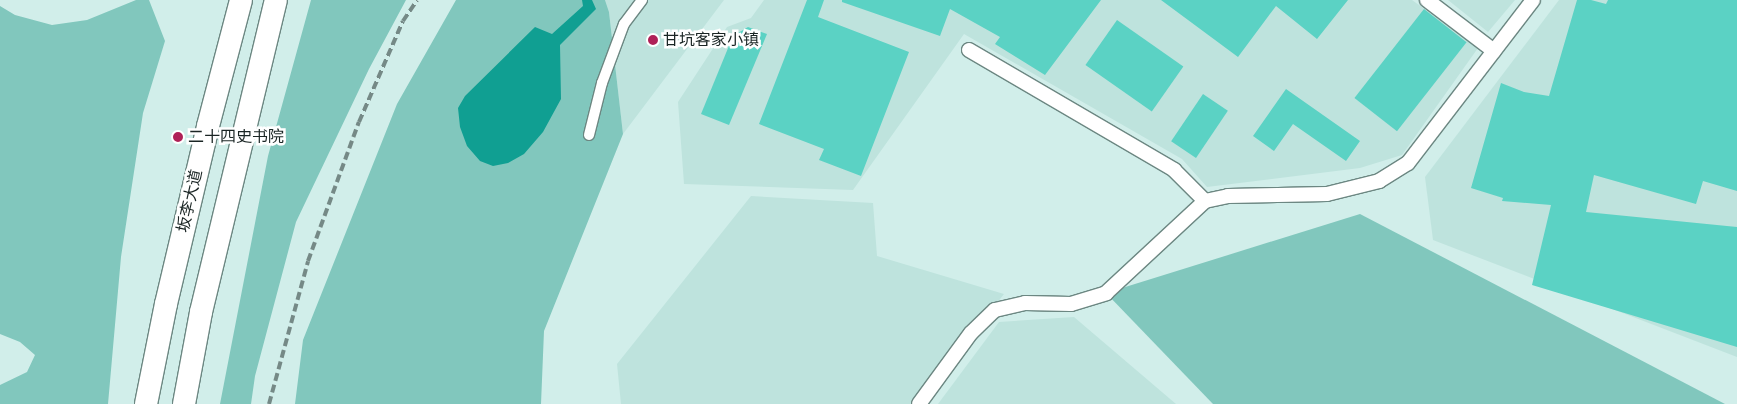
<!DOCTYPE html>
<meta charset="utf-8">
<style>
body{margin:0}
#map{position:relative;width:1737px;height:404px;overflow:hidden;background:#d1eeea;font-family:Roboto,"Noto Sans SC",sans-serif}
div>[style]{position:absolute}
.built>*{inset:0;background:#bee3dd}
.green>*{inset:0;background:#81c7bd}
.water>*{inset:0;background:#109f92}
.building>*{inset:0;background:#5bd2c4;transform-origin:0 0}
.roads{filter:drop-shadow(1px 0 #6c8782) drop-shadow(-1px 0 #6c8782) drop-shadow(0 1px #6c8782) drop-shadow(0 -1px #6c8782)}
.pedestrian>*{height:10px;margin:-5px;padding:0 5px;transform-origin:5px;border-radius:5px;background:#fff}
.minor>*{height:14px;margin:-7px;padding:0 7px;transform-origin:7px;border-radius:7px;background:#fff}
.primary>*{height:22px;margin:-11px;padding:0 11px;transform-origin:11px;border-radius:11px;background:#fff}
.rail>*{height:4px;margin-top:-2px;transform-origin:0;background:repeating-linear-gradient(90deg,#758986 0 8px,transparent 0 12px)}
.dots>*{width:14px;height:14px;translate:-50% -50%;box-sizing:border-box;border:2px solid #fff;border-radius:50%}
span{translate:-50% -50%;white-space:nowrap;text-align:center;line-height:1.15;-webkit-text-stroke:5px #fff;paint-order:stroke}
.poi-label{font-size:16px;color:#1a2524}
.left{translate:0 -50%;text-align:left}
.street-label{font-size:16px;color:#1a2524}
</style>
<div id="map">
<div class="built">
<div style="clip-path:polygon(605px 0,724px 0,623px 134px,609px 12px)"></div>
<div style="clip-path:polygon(764px 0,1412px 0,1478px 48px,1402px 155px,1360px 168px,1207px 187px,1182px 159px,964px 34px,853px 190px,684px 184px,678px 102px,727px 27px,751px 18px)"></div>
<div style="clip-path:polygon(1448px 0,1515px 0,1488px 32px)"></div>
<div style="clip-path:polygon(1559px 0,1737px 0,1737px 357px,1433px 240px,1425px 177px)"></div>
<div style="clip-path:polygon(751px 196px,873px 203px,877px 256px,1004px 294px,918px 404px,621px 404px,617px 364px)"></div>
<div style="clip-path:polygon(1074px 317px,1176px 404px,938px 404px,999px 322px)"></div>
</div>
<div class="green">
<div style="clip-path:polygon(136px 0,149px 0,165px 41px,143px 113px,121px 257px,108px 404px,0 404px,0 385px,27px 372px,35px 355px,20px 342px,0 334px,0 6px,15px 15px,52px 25px,87px 20px)"></div>
<div style="clip-path:polygon(311px 0,406px 0,369px 69px,296px 222px,255px 376px,251px 404px,220px 404px,268px 156px)"></div>
<div style="clip-path:polygon(456px 0,605px 0,609px 12px,623px 134px,544px 331px,541px 404px,295px 404px,303px 340px,397px 104px)"></div>
<div style="clip-path:polygon(1360px 214px,1725px 404px,1213px 404px,1106px 293px)"></div>
</div>
<div class="water">
<div style="clip-path:polygon(582px 0,592px 0,596px 9px,560px 45px,561px 99px,543px 132px,524px 154px,508px 163px,493px 166px,480px 161px,467px 146px,460px 127px,458px 108px,465px 96px,535px 27px,552px 34px,583px 6px)"></div>
</div>
<div class="building">
<div style="clip-path:polygon(807px 0,824px 0,818px 17px,909px 52px,861px 176px,819px 160px,824px 149px,759px 124px)"></div>
<div style="clip-path:polygon(842px 0,1101px 0,1045px 75px,995px 44px,1000px 37px,950px 9px,940px 36px,842px 2px)"></div>
<div style="clip-path:polygon(1161px 0,1348px 0,1317px 39px,1276px 6px,1238px 57px)"></div>
<div style="clip-path:polygon(1577px 0,1591px 0,1606px 4px,1608px 0,1737px 0,1737px 191px,1703px 181px,1696px 204px,1594px 175px,1586px 212px,1737px 227px,1737px 347px,1532px 285px,1551px 205px,1502px 201px,1503px 198px,1471px 188px,1501px 83px,1524px 92px,1549px 96px)"></div>
<div style="left:1424px;top:9px;width:54px;height:113px;rotate:38deg"></div>
<div style="left:1117px;top:20px;width:81px;height:55px;rotate:35deg"></div>
<div style="clip-path:polygon(748px 27px,767px 34px,729px 125px,701px 114px,733px 36px)"></div>
<div style="clip-path:polygon(1286px 89px,1360px 141px,1346px 161px,1293px 124px,1274px 151px,1253px 136px)"></div>
<div style="left:1203px;top:94px;width:30px;height:57px;rotate:34deg"></div>
</div>
<div class="roads">
<div class="pedestrian">
<div style="left:589px;top:135px;width:54px;rotate:-76deg"></div>
<div style="left:602px;top:83px;width:63px;rotate:-69.6deg"></div>
<div style="left:624px;top:24px;width:30px;rotate:-53deg"></div>
</div>
<div class="minor">
<div style="left:1427px;top:0;width:84px;rotate:37.3deg"></div>
<div style="left:969px;top:50px;width:238px;rotate:30.3deg"></div>
<div style="left:1174px;top:170px;width:44px;rotate:45deg"></div>
<div style="left:919px;top:404px;width:88px;rotate:-53.8deg"></div>
<div style="left:971px;top:333px;width:33px;rotate:-44deg"></div>
<div style="left:995px;top:310px;width:31px;rotate:-13deg"></div>
<div style="left:1025px;top:303px;width:46px;rotate:1.2deg"></div>
<div style="left:1071px;top:304px;width:37px;rotate:-17deg"></div>
<div style="left:1106px;top:293px;width:135px;rotate:-42.9deg"></div>
<div style="left:1205px;top:201px;width:24px;rotate:-12deg"></div>
<div style="left:1228px;top:196px;width:99px;rotate:-1.2deg"></div>
<div style="left:1327px;top:194px;width:54px;rotate:-14deg"></div>
<div style="left:1379px;top:181px;width:34px;rotate:-32deg"></div>
<div style="left:1408px;top:163px;width:205px;rotate:-52.5deg"></div>
</div>
<div class="primary">
<div style="left:146px;top:404px;width:102px;rotate:-78.7deg"></div>
<div style="left:166px;top:304px;width:183px;rotate:-76.7deg"></div>
<div style="left:208px;top:126px;width:130px;rotate:-75.3deg"></div>
<div style="left:184px;top:404px;width:94px;rotate:-79.5deg"></div>
<div style="left:201px;top:312px;width:321px;rotate:-76.5deg"></div>
</div>
</div>
<div class="rail">
<div style="left:269px;top:404px;width:148px;rotate:-74.7deg"></div>
<div style="left:308px;top:261px;width:148px;rotate:-69.9deg"></div>
<div style="left:359px;top:122px;width:110px;rotate:-66.5deg"></div>
<div style="left:403px;top:21px;width:25px;rotate:-56deg"></div>
</div>
<div class="dots">
<div style="left:653px;top:40px;background:#af2057"></div>
<div style="left:178px;top:137px;background:#af2057"></div>
</div>
<div class="poi-label">
<span class="left" style="left:663px;top:40px">甘坑客家小镇</span>
<span class="left" style="left:188px;top:137px">二十四史书院</span>
</div>
<div class="street-label">
<span style="left:190px;top:201px;rotate:-77deg">坂李大道</span>
</div>
</div>
